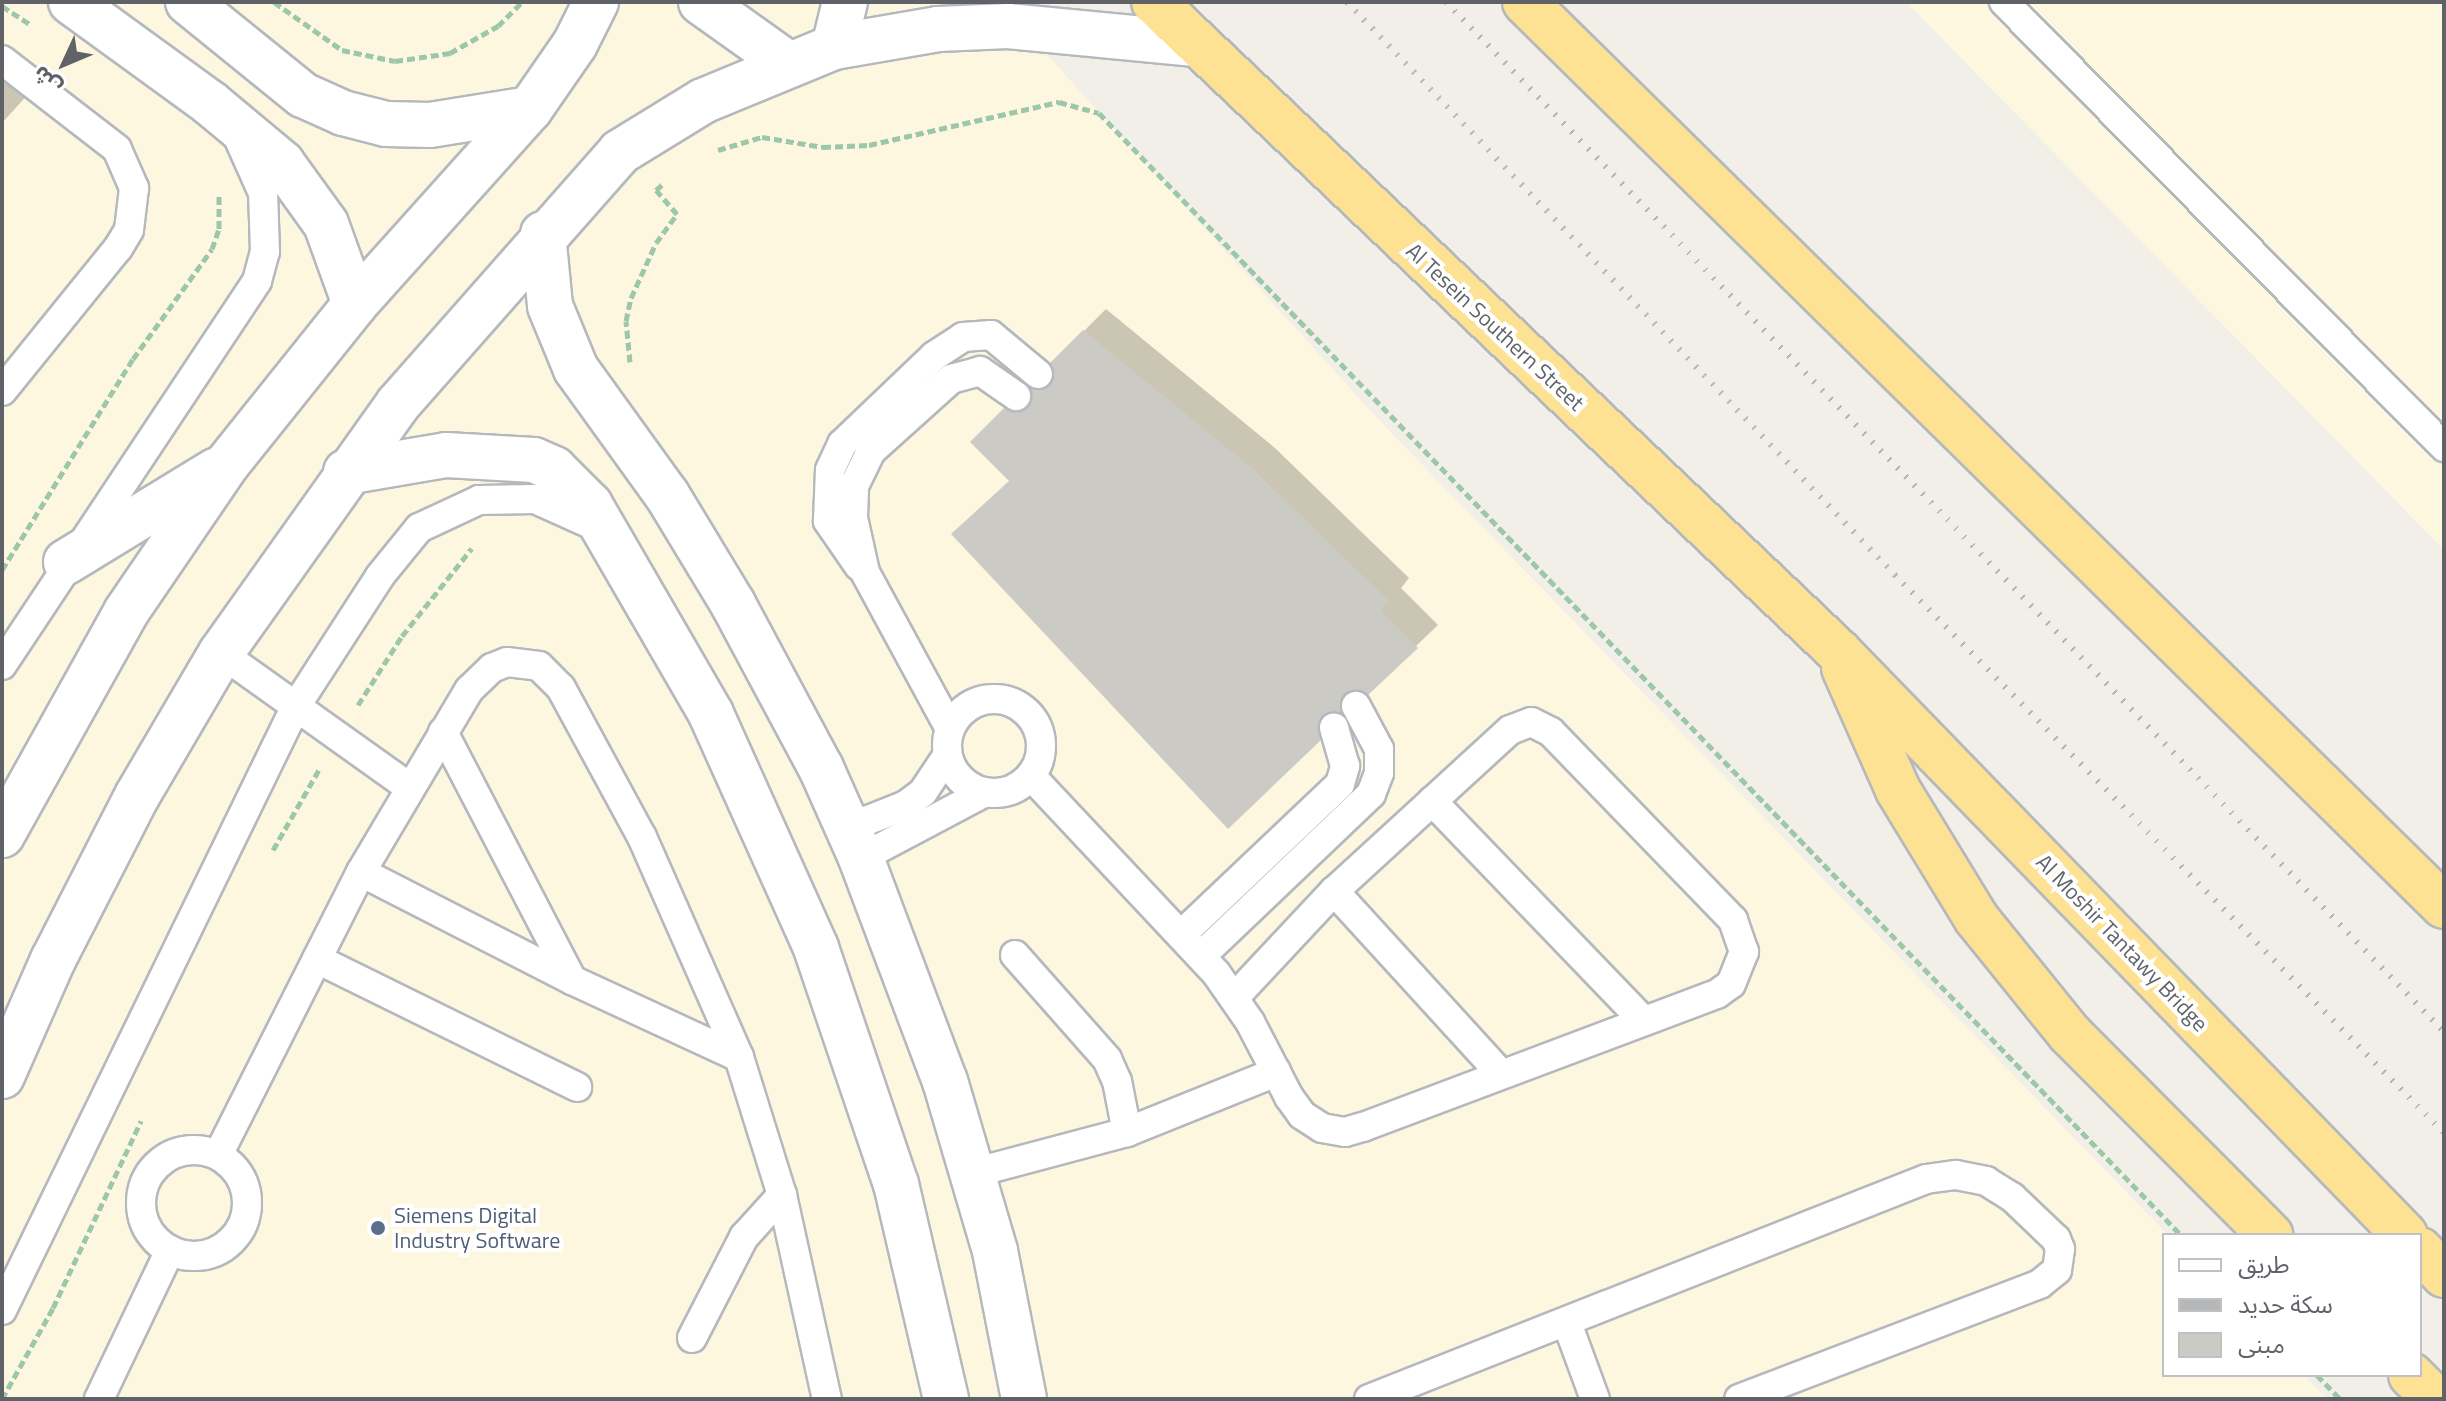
<!DOCTYPE html>
<meta charset="utf-8">
<style>
body{margin:0}
#map{position:relative;width:2446px;height:1401px;overflow:hidden;background:#f1efe8;font-family:"Titillium Web","Noto Sans Arabic",sans-serif}
div>[style]{position:absolute}
.commercial>*{inset:0;background:#fef7e0}
.shadow>*{inset:0;background:#0003}
.building>*{inset:0;background:#cccac5}
.path>*{height:5px;margin-top:-2.5px;transform-origin:0;background:repeating-linear-gradient(90deg,#9cc7a9 0 8px,transparent 0 12px)}
.roads{filter:drop-shadow(2px 0 #b5b8bc) drop-shadow(-2px 0 #b5b8bc) drop-shadow(0 2px #b5b8bc) drop-shadow(0 -2px #b5b8bc)}
.lane>*{height:28px;margin:-14px;padding:0 14px;transform-origin:14px;border-radius:14px;background:#fff}
.lane>.ring{margin:-14px;padding:0;box-sizing:content-box;background:none;border:28px solid #fff;border-radius:50%}
.secondary>*{height:44px;margin:-22px;padding:0 22px;transform-origin:22px;border-radius:22px;background:#fff}
.highway>*{height:44px;margin:-22px;padding:0 22px;transform-origin:22px;border-radius:22px;background:#fde293}
.rail>*{height:6px;margin-top:-3px;transform-origin:0;background:repeating-linear-gradient(90deg,#b6b7b8 0 2px,transparent 0 12px)}
.dots>*{width:22px;height:22px;translate:-50% -50%;box-sizing:border-box;border:4px solid #fff;border-radius:50%}
span{translate:-50% -50%;white-space:nowrap;text-align:center;line-height:1.15;-webkit-text-stroke:8px #fff;paint-order:stroke}
.street-label{font-size:22px;color:#5f6368}
.service-label{font-size:22px;color:#4e5e75}
.left{translate:0 -50%;text-align:left}
.frame{position:absolute;inset:0;border:4px solid #5f6368;pointer-events:none}
.legend{position:absolute;left:2162px;top:1233px;width:260px;height:144px;box-sizing:border-box;background:#fff;border:2px solid #bfc1c3;margin:0;padding:10px 14px;list-style:none;font-size:24px;color:#5f6368}
.legend li{display:flex;align-items:center;gap:16px;height:40px}
.legend b{width:40px;border:2px solid #bfc1c3}
.north{position:absolute;left:24px;top:24px;width:80px;height:80px;-webkit-text-stroke:6px #fff;paint-order:stroke;rotate:226deg;font-size:22px;font-weight:700;line-height:32px;text-align:center;color:#5f6368}
.north::after{content:'';display:block;margin:auto;width:28px;height:36px;background:#5f6368;clip-path:polygon(50% 0,100% 100%,50% 72%,0 100%)}
</style>
<div id="map">
<div class="commercial">
<div style="clip-path:polygon(2px 2px,999px 2px,1376px 417px,2168px 1235px,2164px 1235px,2164px 1375px,2304px 1375px,2327px 1399px,2px 1399px)"></div>
<div style="clip-path:polygon(1906px 2px,2444px 2px,2444px 550px)"></div>
</div>
<div class="shadow">
<div style="clip-path:polygon(2px 49px,42px 79px,2px 123px)"></div>
<div style="clip-path:polygon(1106px 309px,1275px 448px,1409px 578px,1401px 588px,1438px 625px,1368px 692px,1361px 689px,1319px 740px,973px 442px,1027px 388px,1033px 390px,1053px 371px,1052px 363px)"></div>
</div>
<div class="building">
<div style="clip-path:polygon(1083px 330px,1253px 469px,1389px 601px,1381px 611px,1418px 648px,1368px 695px,1356px 689px,1342px 696px,1341px 713px,1329px 712px,1318px 723px,1320px 741px,1228px 829px,951px 534px,1009px 481px,970px 442px,1004px 408px,1015px 413px,1029px 406px,1031px 389px,1052px 384px,1050px 363px)"></div>
</div>
<div class="path">
<div style="left:274px;top:2px;width:83px;rotate:35.2deg"></div>
<div style="left:342px;top:50px;width:54px;rotate:11.7deg"></div>
<div style="left:395px;top:61px;width:56px;rotate:-8.3deg"></div>
<div style="left:450px;top:53px;width:55px;rotate:-29.4deg"></div>
<div style="left:498px;top:26px;width:34px;rotate:-45deg"></div>
<div style="left:2px;top:6px;width:35px;rotate:33deg"></div>
<div style="left:718px;top:150px;width:46px;rotate:-16.5deg"></div>
<div style="left:762px;top:137px;width:62px;rotate:9.3deg"></div>
<div style="left:823px;top:147px;width:46px;rotate:-2.5deg"></div>
<div style="left:869px;top:145px;width:195px;rotate:-12.8deg"></div>
<div style="left:1059px;top:102px;width:41px;rotate:15.4deg"></div>
<div style="left:1099px;top:113px;width:1559px;rotate:46.04deg"></div>
<div style="left:630px;top:362px;width:41px;rotate:-95.6deg"></div>
<div style="left:626px;top:321px;width:24px;rotate:-78deg"></div>
<div style="left:631px;top:298px;width:60px;rotate:-65.6deg"></div>
<div style="left:656px;top:243px;width:36px;rotate:-54deg"></div>
<div style="left:677px;top:214px;width:32px;rotate:-131deg"></div>
<div style="left:656px;top:190px;width:9px;rotate:-41deg"></div>
<div style="left:2px;top:570px;width:248px;rotate:-58.2deg"></div>
<div style="left:133px;top:359px;width:135px;rotate:-54.3deg"></div>
<div style="left:212px;top:249px;width:21px;rotate:-71deg"></div>
<div style="left:219px;top:229px;width:34px;rotate:-90deg"></div>
<div style="left:358px;top:705px;width:82px;rotate:-57.5deg"></div>
<div style="left:402px;top:636px;width:112px;rotate:-51.5deg"></div>
<div style="left:273px;top:850px;width:95px;rotate:-60.2deg"></div>
<div style="left:2317px;top:1375px;width:33px;rotate:46deg"></div>
<div style="left:2px;top:1399px;width:104px;rotate:-60.7deg"></div>
<div style="left:53px;top:1308px;width:207px;rotate:-64.8deg"></div>
</div>
<div class="roads">
<div class="lane">
<div style="left:2004px;top:2px;width:626px;rotate:45.32deg"></div>
<div style="left:2px;top:60px;width:145px;rotate:37.7deg"></div>
<div style="left:117px;top:149px;width:43px;rotate:66.4deg"></div>
<div style="left:134px;top:188px;width:42px;rotate:96.8deg"></div>
<div style="left:129px;top:230px;width:21px;rotate:121deg"></div>
<div style="left:118px;top:248px;width:184px;rotate:129deg"></div>
<div style="left:859px;top:566px;width:55px;rotate:-124.6deg"></div>
<div style="left:828px;top:521px;width:51px;rotate:-87.8deg"></div>
<div style="left:830px;top:470px;width:29px;rotate:-65deg"></div>
<div style="left:842px;top:444px;width:127px;rotate:-43.7deg"></div>
<div style="left:934px;top:356px;width:35px;rotate:-33deg"></div>
<div style="left:963px;top:337px;width:28px;rotate:-4deg"></div>
<div style="left:991px;top:335px;width:61px;rotate:39.7deg"></div>
<div style="left:221px;top:653px;width:231px;rotate:35.5deg"></div>
<div style="left:2px;top:665px;width:461px;rotate:-56.4deg"></div>
<div style="left:257px;top:281px;width:30px;rotate:-75deg"></div>
<div style="left:265px;top:252px;width:59px;rotate:-91.9deg"></div>
<div style="left:263px;top:193px;width:61px;rotate:-114.1deg"></div>
<div class="ring" style="left:947px;top:699px;width:66px;height:66px"></div>
<div style="left:949px;top:727px;width:176px;rotate:-118.5deg"></div>
<div style="left:865px;top:572px;width:55px;rotate:-102.5deg"></div>
<div style="left:853px;top:518px;width:32px;rotate:-88deg"></div>
<div style="left:854px;top:486px;width:39px;rotate:-64deg"></div>
<div style="left:871px;top:451px;width:108px;rotate:-42deg"></div>
<div style="left:951px;top:379px;width:30px;rotate:-15deg"></div>
<div style="left:980px;top:371px;width:44px;rotate:34.8deg"></div>
<div style="left:443px;top:732px;width:280px;rotate:62.5deg"></div>
<div style="left:1031px;top:776px;width:270px;rotate:46.8deg"></div>
<div style="left:1216px;top:973px;width:60px;rotate:55.2deg"></div>
<div style="left:1250px;top:1022px;width:85px;rotate:62.5deg"></div>
<div style="left:1289px;top:1097px;width:22px;rotate:54deg"></div>
<div style="left:1302px;top:1115px;width:24px;rotate:33deg"></div>
<div style="left:1322px;top:1128px;width:23px;rotate:10deg"></div>
<div style="left:1345px;top:1132px;width:19px;rotate:-16deg"></div>
<div style="left:1363px;top:1127px;width:378px;rotate:-20.6deg"></div>
<div style="left:1717px;top:994px;width:17px;rotate:-36deg"></div>
<div style="left:1731px;top:984px;width:35px;rotate:-68deg"></div>
<div style="left:1744px;top:952px;width:34px;rotate:-109deg"></div>
<div style="left:1733px;top:920px;width:262px;rotate:-134.1deg"></div>
<div style="left:1551px;top:732px;width:22px;rotate:-153deg"></div>
<div style="left:1531px;top:722px;width:22px;rotate:159deg"></div>
<div style="left:1510px;top:730px;width:239px;rotate:137.5deg"></div>
<div style="left:1334px;top:891px;width:146px;rotate:133.1deg"></div>
<div style="left:1432px;top:801px;width:303px;rotate:46.1deg"></div>
<div style="left:844px;top:822px;width:22px;rotate:-3deg"></div>
<div style="left:866px;top:821px;width:43px;rotate:-21.8deg"></div>
<div style="left:906px;top:805px;width:21px;rotate:-37deg"></div>
<div style="left:923px;top:792px;width:43px;rotate:-56.3deg"></div>
<div style="left:861px;top:858px;width:140px;rotate:-28deg"></div>
<div style="left:361px;top:872px;width:237px;rotate:27.1deg"></div>
<div style="left:572px;top:980px;width:184px;rotate:24.8deg"></div>
<div style="left:1334px;top:891px;width:248px;rotate:47.6deg"></div>
<div style="left:1181px;top:935px;width:219px;rotate:-43.5deg"></div>
<div style="left:1340px;top:784px;width:19px;rotate:-74deg"></div>
<div style="left:1345px;top:766px;width:40px;rotate:-106deg"></div>
<div style="left:1015px;top:955px;width:139px;rotate:48.5deg"></div>
<div style="left:1107px;top:1059px;width:24px;rotate:66deg"></div>
<div style="left:1117px;top:1081px;width:52px;rotate:78.9deg"></div>
<div style="left:1201px;top:956px;width:235px;rotate:-43.6deg"></div>
<div style="left:1371px;top:794px;width:22px;rotate:-69deg"></div>
<div style="left:1379px;top:773px;width:24px;rotate:-90deg"></div>
<div style="left:1379px;top:749px;width:49px;rotate:-118.1deg"></div>
<div style="left:317px;top:959px;width:290px;rotate:26.2deg"></div>
<div class="ring" style="left:141px;top:1150px;width:78px;height:78px"></div>
<div style="left:218px;top:1155px;width:317px;rotate:-63.2deg"></div>
<div style="left:361px;top:872px;width:212px;rotate:-59.3deg"></div>
<div style="left:469px;top:690px;width:32px;rotate:-44deg"></div>
<div style="left:492px;top:668px;width:16px;rotate:-22deg"></div>
<div style="left:507px;top:662px;width:32px;rotate:7deg"></div>
<div style="left:539px;top:666px;width:31px;rotate:45deg"></div>
<div style="left:561px;top:688px;width:170px;rotate:61.5deg"></div>
<div style="left:642px;top:837px;width:240px;rotate:66.2deg"></div>
<div style="left:739px;top:1057px;width:145px;rotate:72.7deg"></div>
<div style="left:782px;top:1195px;width:209px;rotate:77.6deg"></div>
<div style="left:973px;top:1173px;width:159px;rotate:-14.9deg"></div>
<div style="left:1127px;top:1132px;width:161px;rotate:-21.9deg"></div>
<div style="left:2px;top:1310px;width:672px;rotate:-64.05deg"></div>
<div style="left:296px;top:706px;width:155px;rotate:-57.1deg"></div>
<div style="left:380px;top:576px;width:62px;rotate:-50.9deg"></div>
<div style="left:419px;top:528px;width:66px;rotate:-25deg"></div>
<div style="left:479px;top:500px;width:56px;rotate:-1deg"></div>
<div style="left:535px;top:499px;width:64px;rotate:24.1deg"></div>
<div style="left:1567px;top:1323px;width:81px;rotate:69.8deg"></div>
<div style="left:692px;top:1338px;width:114px;rotate:-62.8deg"></div>
<div style="left:744px;top:1237px;width:57px;rotate:-47.9deg"></div>
<div style="left:99px;top:1399px;width:165px;rotate:-64.5deg"></div>
<div style="left:1369px;top:1399px;width:599px;rotate:-21.55deg"></div>
<div style="left:1926px;top:1179px;width:30px;rotate:-8deg"></div>
<div style="left:1956px;top:1175px;width:31px;rotate:11deg"></div>
<div style="left:1986px;top:1181px;width:31px;rotate:32deg"></div>
<div style="left:2012px;top:1197px;width:61px;rotate:43.7deg"></div>
<div style="left:2056px;top:1239px;width:11px;rotate:68deg"></div>
<div style="left:2060px;top:1249px;width:21px;rotate:98deg"></div>
<div style="left:2057px;top:1270px;width:22px;rotate:141deg"></div>
<div style="left:2040px;top:1284px;width:322px;rotate:159.1deg"></div>
</div>
<div class="secondary">
<div style="left:71px;top:2px;width:172px;rotate:36deg"></div>
<div style="left:210px;top:103px;width:94px;rotate:39.8deg"></div>
<div style="left:282px;top:163px;width:75px;rotate:54.2deg"></div>
<div style="left:326px;top:224px;width:85px;rotate:70.1deg"></div>
<div style="left:188px;top:2px;width:148px;rotate:39deg"></div>
<div style="left:303px;top:95px;width:44px;rotate:24.2deg"></div>
<div style="left:343px;top:113px;width:44px;rotate:14.3deg"></div>
<div style="left:386px;top:124px;width:44px;rotate:1.3deg"></div>
<div style="left:430px;top:125px;width:101px;rotate:-9.1deg"></div>
<div style="left:701px;top:2px;width:107px;rotate:35.5deg"></div>
<div style="left:834px;top:47px;width:46px;rotate:-76.3deg"></div>
<div style="left:543px;top:234px;width:72px;rotate:84.4deg"></div>
<div style="left:550px;top:306px;width:68px;rotate:67.6deg"></div>
<div style="left:576px;top:369px;width:155px;rotate:54.2deg"></div>
<div style="left:667px;top:495px;width:127px;rotate:58.8deg"></div>
<div style="left:733px;top:604px;width:186px;rotate:61.8deg"></div>
<div style="left:821px;top:768px;width:98px;rotate:66deg"></div>
<div style="left:861px;top:858px;width:238px;rotate:69.4deg"></div>
<div style="left:945px;top:1081px;width:177px;rotate:73.6deg"></div>
<div style="left:995px;top:1251px;width:151px;rotate:78.9deg"></div>
<div style="left:346px;top:472px;width:101px;rotate:-9.6deg"></div>
<div style="left:446px;top:455px;width:88px;rotate:3.3deg"></div>
<div style="left:534px;top:460px;width:22px;rotate:24deg"></div>
<div style="left:554px;top:469px;width:51px;rotate:45deg"></div>
<div style="left:590px;top:505px;width:241px;rotate:59.9deg"></div>
<div style="left:711px;top:714px;width:256px;rotate:65.8deg"></div>
<div style="left:816px;top:948px;width:249px;rotate:71.3deg"></div>
<div style="left:896px;top:1184px;width:221px;rotate:76.9deg"></div>
<div style="left:66px;top:562px;width:175px;rotate:-31.4deg"></div>
<div style="left:2px;top:835px;width:255px;rotate:-60.9deg"></div>
<div style="left:126px;top:612px;width:179px;rotate:-55.7deg"></div>
<div style="left:227px;top:464px;width:205px;rotate:-51.3deg"></div>
<div style="left:355px;top:304px;width:262px;rotate:-48.1deg"></div>
<div style="left:530px;top:109px;width:79px;rotate:-55.3deg"></div>
<div style="left:575px;top:44px;width:47px;rotate:-63.4deg"></div>
<div style="left:2px;top:1076px;width:127px;rotate:-66.3deg"></div>
<div style="left:53px;top:960px;width:184px;rotate:-62.9deg"></div>
<div style="left:137px;top:796px;width:166px;rotate:-59.6deg"></div>
<div style="left:221px;top:653px;width:305px;rotate:-54.6deg"></div>
<div style="left:398px;top:404px;width:336px;rotate:-48.6deg"></div>
<div style="left:620px;top:152px;width:97px;rotate:-31.6deg"></div>
<div style="left:703px;top:101px;width:142px;rotate:-22.4deg"></div>
<div style="left:834px;top:47px;width:106px;rotate:-9.8deg"></div>
<div style="left:938px;top:29px;width:70px;rotate:-2.5deg"></div>
<div style="left:1008px;top:26px;width:188px;rotate:5.5deg"></div>
</div>
<div class="highway">
<div style="left:1154px;top:2px;width:943px;rotate:43.5deg"></div>
<div style="left:1838px;top:651px;width:814px;rotate:45.85deg"></div>
<div style="left:1525px;top:2px;width:1289px;rotate:44.53deg"></div>
<div style="left:1844px;top:668px;width:133px;rotate:66.1deg"></div>
<div style="left:1898px;top:790px;width:150px;rotate:58.6deg"></div>
<div style="left:1976px;top:918px;width:149px;rotate:51deg"></div>
<div style="left:2070px;top:1034px;width:284px;rotate:45.1deg"></div>
<div style="left:2420px;top:1250px;width:35px;rotate:46deg"></div>
<div style="left:2411px;top:1375px;width:34px;rotate:45deg"></div>
</div>
</div>
<div class="rail">
<div style="left:1347px;top:2px;width:793px;rotate:46.28deg"></div>
<div style="left:1895px;top:575px;width:783px;rotate:45.47deg"></div>
<div style="left:1446px;top:2px;width:1434px;rotate:45.9deg"></div>
</div>
<div class="dots">
<div style="left:378px;top:1228px;background:#5c6f8a"></div>
</div>
<div class="street-label">
<span style="left:1495px;top:327px;rotate:43deg">Al Tesein Southern Street</span>
<span style="left:2122px;top:943px;rotate:46deg">Al Moshir Tantawy Bridge</span>
</div>
<div class="service-label">
<span class="left" style="left:394px;top:1228px">Siemens Digital<br>Industry Software</span>
</div>
<div class="frame"></div>
<ul class="legend">
<li><b style="height:10px;background:#fff"></b>طريق</li>
<li><b style="height:10px;background:#b6b7b8"></b>سكة حديد</li>
<li><b style="height:22px;background:#cccac5"></b>مبنى</li>
</ul>
<div class="north">ش</div>
</div>
